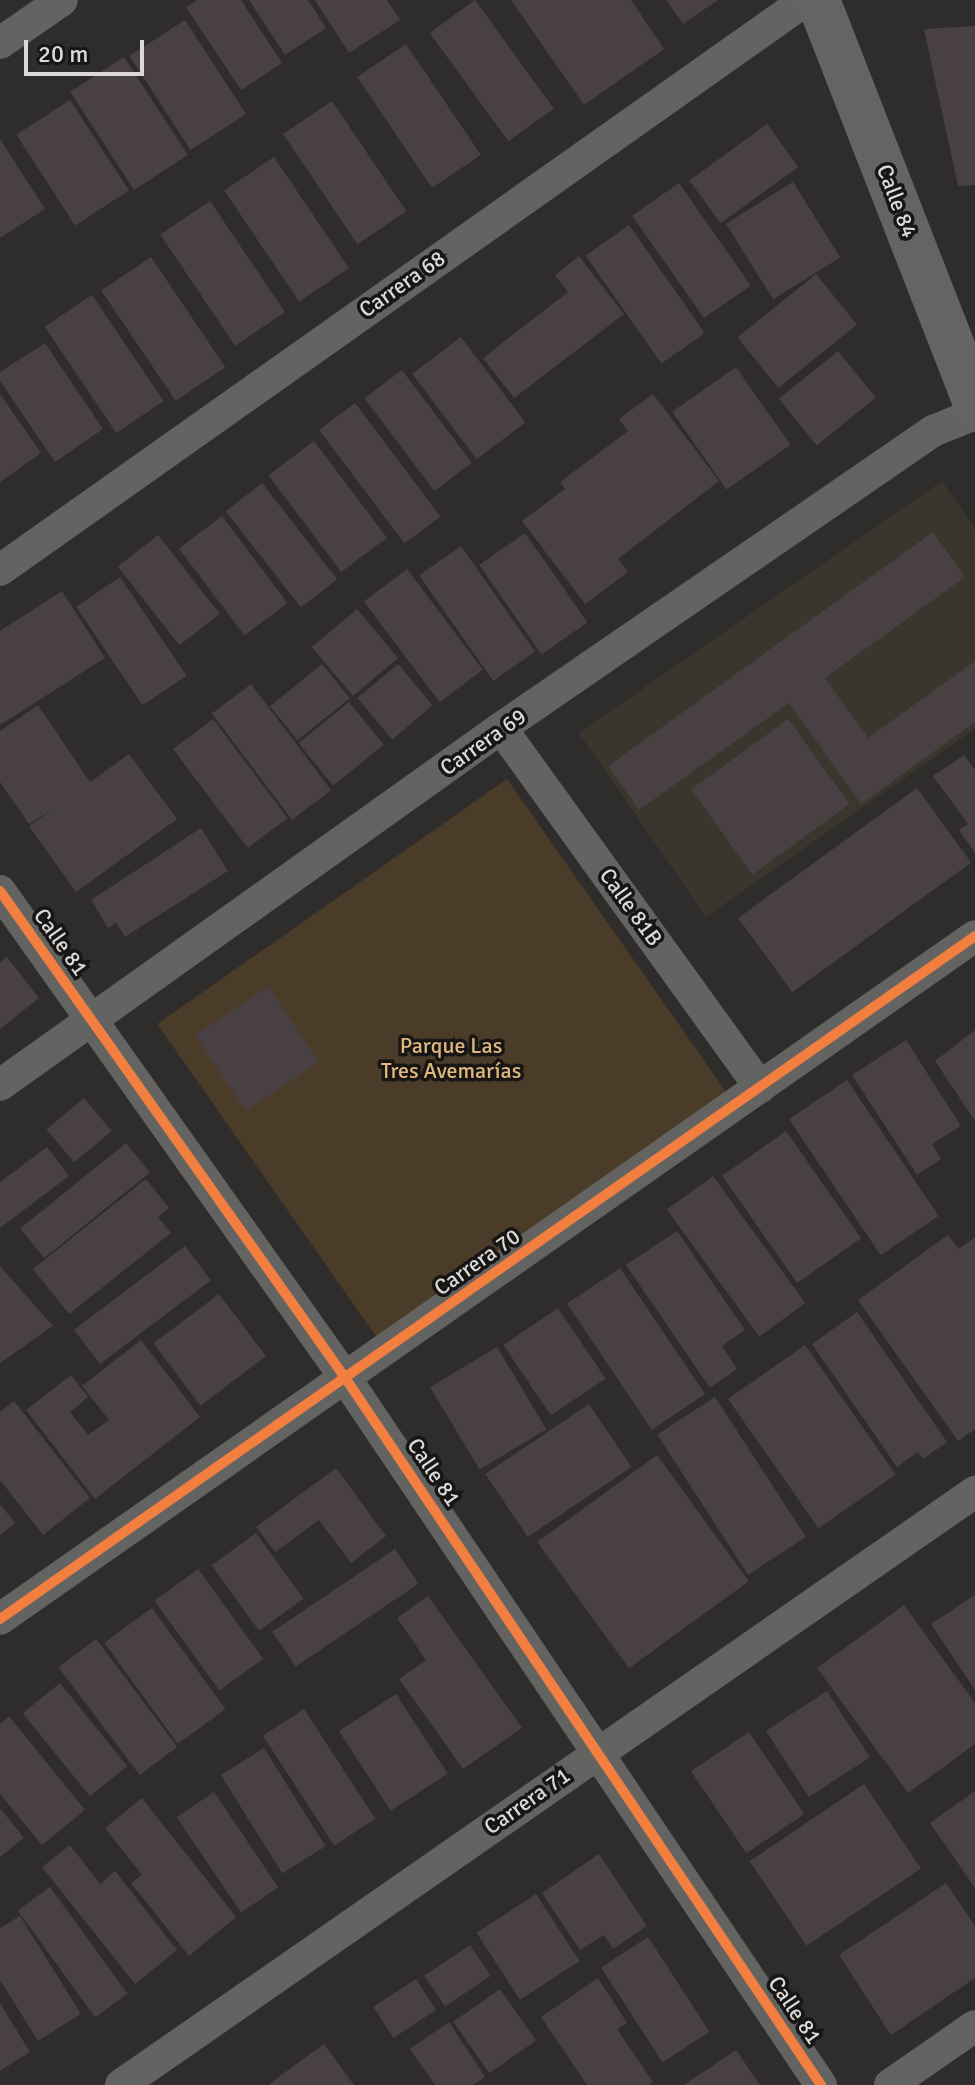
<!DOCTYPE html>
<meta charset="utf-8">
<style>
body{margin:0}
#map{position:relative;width:975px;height:2085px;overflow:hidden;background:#2f2d2b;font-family:Signika,sans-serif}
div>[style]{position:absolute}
.built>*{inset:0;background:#3a352d}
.green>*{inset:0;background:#4a3c28;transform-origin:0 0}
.building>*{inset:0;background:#484042;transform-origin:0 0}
.street>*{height:32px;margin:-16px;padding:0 16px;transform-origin:16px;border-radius:16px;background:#636362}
.secondary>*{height:44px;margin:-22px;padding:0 22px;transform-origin:22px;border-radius:22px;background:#656464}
.cycleway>*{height:10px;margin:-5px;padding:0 5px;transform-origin:5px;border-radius:5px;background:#f27e40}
span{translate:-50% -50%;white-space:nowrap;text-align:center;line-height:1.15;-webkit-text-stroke:7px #171615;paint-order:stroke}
.street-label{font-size:22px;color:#dbdad8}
.park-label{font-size:22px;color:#e0b87e}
.scale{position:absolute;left:24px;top:40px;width:120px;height:36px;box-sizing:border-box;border:4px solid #dbdad8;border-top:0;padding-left:10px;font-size:24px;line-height:28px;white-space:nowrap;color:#dbdad8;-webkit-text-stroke:6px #171615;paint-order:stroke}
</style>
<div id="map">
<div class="built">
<div style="clip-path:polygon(942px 481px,975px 529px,975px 729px,706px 917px,579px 733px)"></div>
</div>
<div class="green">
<div style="left:507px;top:779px;width:388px;height:427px;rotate:55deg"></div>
</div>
<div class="building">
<div style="clip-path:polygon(197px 0,241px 0,282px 63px,241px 90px,186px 7px)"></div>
<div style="clip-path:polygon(249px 0,308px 0,326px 28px,285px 55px)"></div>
<div style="clip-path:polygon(315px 0,387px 0,400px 20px,349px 53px)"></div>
<div style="left:475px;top:0;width:134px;height:56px;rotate:54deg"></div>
<div style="clip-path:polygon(511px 0,631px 0,664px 49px,584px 105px)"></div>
<div style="clip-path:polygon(666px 0,718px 0,683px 24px)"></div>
<div style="left:185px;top:20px;width:112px;height:66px;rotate:57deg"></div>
<div style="clip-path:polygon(975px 26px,975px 185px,958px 186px,924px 29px)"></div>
<div style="left:406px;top:44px;width:134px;height:59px;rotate:56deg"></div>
<div style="left:124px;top:57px;width:117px;height:64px;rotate:57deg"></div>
<div style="left:70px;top:100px;width:108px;height:64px;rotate:57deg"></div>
<div style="left:332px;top:101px;width:133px;height:59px;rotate:56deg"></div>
<div style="left:767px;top:124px;width:53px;height:96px;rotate:54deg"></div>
<div style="clip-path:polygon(0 139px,45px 209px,0 238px)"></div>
<div style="left:274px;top:157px;width:134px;height:60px;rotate:56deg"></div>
<div style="left:793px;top:182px;width:89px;height:79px;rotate:58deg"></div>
<div style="left:679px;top:183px;width:125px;height:57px;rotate:55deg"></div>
<div style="left:210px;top:201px;width:134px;height:60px;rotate:56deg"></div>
<div style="left:629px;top:225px;width:132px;height:53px;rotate:55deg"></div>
<div style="clip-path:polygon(579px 256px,624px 314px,514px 398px,483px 358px,568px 292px,555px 275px)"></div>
<div style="left:151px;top:257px;width:133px;height:60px;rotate:56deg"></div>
<div style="left:816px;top:274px;width:65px;height:101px;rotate:51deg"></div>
<div style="left:92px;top:295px;width:128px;height:57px;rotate:56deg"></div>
<div style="left:461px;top:337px;width:107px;height:61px;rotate:53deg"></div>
<div style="clip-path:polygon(45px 343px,103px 429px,55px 462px,0 381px,0 372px)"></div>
<div style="left:838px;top:351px;width:60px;height:76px;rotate:51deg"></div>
<div style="left:736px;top:367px;width:95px;height:78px;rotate:55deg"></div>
<div style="left:402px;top:370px;width:116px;height:47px;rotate:53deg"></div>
<div style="clip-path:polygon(0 394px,41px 453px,0 482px)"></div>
<div style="clip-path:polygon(653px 394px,719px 481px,618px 559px,628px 572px,585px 604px,522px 521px,565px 489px,560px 482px,628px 431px,619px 419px)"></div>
<div style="left:355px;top:403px;width:142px;height:45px;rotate:53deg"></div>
<div style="left:314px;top:441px;width:121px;height:57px;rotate:53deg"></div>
<div style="left:262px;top:483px;width:122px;height:46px;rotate:52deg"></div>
<div style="left:222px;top:516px;width:109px;height:54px;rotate:53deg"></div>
<div style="clip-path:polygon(933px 532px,965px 577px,825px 678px,868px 738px,975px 661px,975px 722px,861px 804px,789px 703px,639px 810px,608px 766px)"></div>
<div style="left:525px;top:533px;width:109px;height:56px;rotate:55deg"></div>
<div style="left:158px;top:535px;width:100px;height:51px;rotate:52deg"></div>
<div style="left:461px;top:546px;width:129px;height:51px;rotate:55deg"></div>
<div style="left:407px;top:569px;width:126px;height:54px;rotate:53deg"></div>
<div style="left:120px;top:577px;width:119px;height:53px;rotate:56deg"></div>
<div style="clip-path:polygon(62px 591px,105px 658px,0 725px,0 631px)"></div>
<div style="left:357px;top:609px;width:64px;height:59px;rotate:50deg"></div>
<div style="left:322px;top:664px;width:44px;height:67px;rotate:51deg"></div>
<div style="left:398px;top:664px;width:54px;height:53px;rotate:50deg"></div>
<div style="left:251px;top:684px;width:133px;height:49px;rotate:53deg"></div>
<div style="left:349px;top:702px;width:55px;height:65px;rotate:51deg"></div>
<div style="clip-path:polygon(38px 705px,90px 782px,129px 754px,177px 819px,76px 892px,29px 826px,55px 808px,29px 824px,0 782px,0 731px)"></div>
<div style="left:213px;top:719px;width:124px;height:50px;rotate:53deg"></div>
<div style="left:788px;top:719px;width:105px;height:120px;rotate:54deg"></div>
<div style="clip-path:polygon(964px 755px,975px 770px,975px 853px,959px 830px,968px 824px,933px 776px)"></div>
<div style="left:917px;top:788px;width:92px;height:221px;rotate:54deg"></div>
<div style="clip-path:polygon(201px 828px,228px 871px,125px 937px,116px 923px,108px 928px,91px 900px)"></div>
<div style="clip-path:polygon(7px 957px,39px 998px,0 1029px,0 963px)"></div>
<div style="left:268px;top:986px;width:91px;height:88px;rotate:56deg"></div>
<div style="clip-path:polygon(975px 1030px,975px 1121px,935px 1061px)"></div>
<div style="clip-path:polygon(906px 1040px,961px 1126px,932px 1144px,941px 1159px,917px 1175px,852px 1075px)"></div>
<div style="left:847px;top:1080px;width:164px;height:70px;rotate:56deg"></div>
<div style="left:84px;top:1098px;width:43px;height:49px;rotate:50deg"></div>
<div style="left:786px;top:1131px;width:131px;height:78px;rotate:55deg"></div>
<div style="left:126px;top:1143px;width:38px;height:136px;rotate:51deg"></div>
<div style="clip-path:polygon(47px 1147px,69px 1176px,0 1228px,0 1182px)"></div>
<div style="left:713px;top:1176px;width:157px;height:57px;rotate:54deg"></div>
<div style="clip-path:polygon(146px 1179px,169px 1208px,158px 1217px,171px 1233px,69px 1314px,33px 1269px)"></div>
<div style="clip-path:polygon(677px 1231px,745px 1330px,722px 1346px,737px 1369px,710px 1388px,626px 1265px)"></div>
<div style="clip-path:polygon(948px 1235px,959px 1249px,975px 1237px,975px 1429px,958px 1441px,858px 1300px)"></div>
<div style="left:185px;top:1246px;width:43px;height:139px;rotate:53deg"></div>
<div style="clip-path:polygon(0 1266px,53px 1326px,0 1363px)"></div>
<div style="left:620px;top:1268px;width:152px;height:64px;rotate:56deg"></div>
<div style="left:219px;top:1294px;width:78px;height:82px;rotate:53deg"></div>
<div style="left:558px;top:1308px;width:85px;height:66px;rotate:56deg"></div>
<div style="clip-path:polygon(857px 1312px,947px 1442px,923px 1459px,918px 1452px,897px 1467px,812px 1344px)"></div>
<div style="clip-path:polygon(141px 1340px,200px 1417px,95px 1499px,26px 1410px,71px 1375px,88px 1397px,70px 1412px,88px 1435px,109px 1420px,82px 1386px)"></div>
<div style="left:805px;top:1345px;width:158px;height:94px;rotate:55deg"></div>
<div style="left:497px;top:1347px;width:96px;height:78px;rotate:59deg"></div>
<div style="left:715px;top:1397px;width:167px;height:69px;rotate:57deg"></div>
<div style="clip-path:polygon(14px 1401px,90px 1498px,43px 1535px,0 1480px,0 1412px)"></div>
<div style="left:589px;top:1404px;width:76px;height:125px;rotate:56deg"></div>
<div style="left:657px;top:1455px;width:156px;height:148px;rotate:54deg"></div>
<div style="clip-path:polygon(336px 1468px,386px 1536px,351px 1563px,319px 1520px,275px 1552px,256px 1527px)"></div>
<div style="clip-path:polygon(0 1504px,15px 1523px,0 1535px)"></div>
<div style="left:256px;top:1533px;width:81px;height:55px;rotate:54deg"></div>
<div style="left:395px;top:1549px;width:42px;height:148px;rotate:56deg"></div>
<div style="left:198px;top:1569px;width:111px;height:54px;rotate:54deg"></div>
<div style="clip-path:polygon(975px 1595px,975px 1690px,931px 1624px)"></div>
<div style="clip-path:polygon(428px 1596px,522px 1728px,463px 1769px,399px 1679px,426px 1660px,397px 1618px)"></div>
<div style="clip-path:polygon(904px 1605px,975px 1703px,975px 1744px,908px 1793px,817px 1668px)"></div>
<div style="left:152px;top:1608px;width:125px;height:59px;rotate:54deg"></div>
<div style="left:96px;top:1639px;width:135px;height:47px;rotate:53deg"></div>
<div style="left:60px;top:1683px;width:107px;height:48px;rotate:51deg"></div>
<div style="left:827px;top:1691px;width:79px;height:73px;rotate:57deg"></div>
<div style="left:396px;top:1694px;width:95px;height:68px;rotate:57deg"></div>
<div style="left:304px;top:1709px;width:131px;height:49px;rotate:57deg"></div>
<div style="clip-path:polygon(9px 1716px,85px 1810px,42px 1845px,0 1794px,0 1724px)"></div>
<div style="left:749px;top:1732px;width:99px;height:70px;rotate:56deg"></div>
<div style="left:264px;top:1748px;width:116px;height:51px;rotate:58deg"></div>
<div style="left:864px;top:1784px;width:102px;height:138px;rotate:56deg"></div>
<div style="clip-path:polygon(975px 1791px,975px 1888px,930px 1823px)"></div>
<div style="left:214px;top:1792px;width:115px;height:45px;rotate:56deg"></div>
<div style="clip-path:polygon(142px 1798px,236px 1917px,189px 1956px,131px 1883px,142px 1875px,105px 1828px)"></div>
<div style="clip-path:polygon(0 1808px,24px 1838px,0 1857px)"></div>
<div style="clip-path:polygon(70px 1845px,100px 1884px,115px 1871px,177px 1950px,135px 1984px,42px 1867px)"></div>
<div style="clip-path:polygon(599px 1854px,647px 1926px,613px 1949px,604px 1935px,580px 1950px,542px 1893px)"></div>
<div style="clip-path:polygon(946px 1883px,975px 1926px,975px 1978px,891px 2035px,839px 1955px)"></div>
<div style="left:50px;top:1887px;width:132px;height:40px;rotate:54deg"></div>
<div style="left:536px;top:1894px;width:80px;height:71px;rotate:57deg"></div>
<div style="clip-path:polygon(20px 1916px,81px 2014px,38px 2041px,0 1980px,0 1928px)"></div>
<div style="left:648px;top:1937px;width:113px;height:56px;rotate:57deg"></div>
<div style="left:470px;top:1945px;width:37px;height:55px;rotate:56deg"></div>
<div style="clip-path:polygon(598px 1978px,627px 2023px,617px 2029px,653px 2082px,649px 2085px,587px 2085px,541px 2017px)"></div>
<div style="left:416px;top:1979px;width:37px;height:51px;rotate:57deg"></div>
<div style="left:500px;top:1989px;width:63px;height:57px;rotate:55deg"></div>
<div style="clip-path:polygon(0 2003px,30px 2052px,0 2071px)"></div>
<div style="clip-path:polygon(449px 2022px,485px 2077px,473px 2085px,435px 2085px,410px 2049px)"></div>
<div style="clip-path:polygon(324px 2044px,354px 2085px,269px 2085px,280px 2076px)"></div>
<div style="clip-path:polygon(736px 2050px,760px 2085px,684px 2085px)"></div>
</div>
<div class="street">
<div style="left:0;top:43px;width:75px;rotate:-34.7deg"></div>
<div style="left:0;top:570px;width:987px;rotate:-35.27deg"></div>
<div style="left:501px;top:728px;width:443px;rotate:54.2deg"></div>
<div style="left:0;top:891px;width:598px;rotate:54.66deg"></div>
<div style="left:346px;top:1379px;width:851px;rotate:56.07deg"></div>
<div style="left:0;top:1085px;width:615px;rotate:-35.47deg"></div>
<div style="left:501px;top:728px;width:524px;rotate:-34.51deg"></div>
<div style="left:933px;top:431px;width:45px;rotate:-22deg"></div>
<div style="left:0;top:1619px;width:1190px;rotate:-35.01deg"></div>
<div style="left:121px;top:2085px;width:1040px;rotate:-34.78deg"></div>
<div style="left:890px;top:2085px;width:103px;rotate:-34.8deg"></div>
</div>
<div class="secondary">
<div style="left:818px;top:0;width:432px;rotate:68.7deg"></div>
</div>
<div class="cycleway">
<div style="left:0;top:891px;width:598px;rotate:54.66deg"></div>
<div style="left:346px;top:1379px;width:851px;rotate:56.07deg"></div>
<div style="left:0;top:1619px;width:1190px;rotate:-35.01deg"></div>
</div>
<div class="street-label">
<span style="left:897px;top:201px;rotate:69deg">Calle 84</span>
<span style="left:402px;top:284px;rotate:-35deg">Carrera 68</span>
<span style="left:483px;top:742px;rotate:-35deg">Carrera 69</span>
<span style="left:631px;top:907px;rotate:54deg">Calle 81B</span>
<span style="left:61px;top:942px;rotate:55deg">Calle 81</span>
<span style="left:477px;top:1262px;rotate:-35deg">Carrera 70</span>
<span style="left:434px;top:1472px;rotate:56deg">Calle 81</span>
<span style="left:527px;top:1801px;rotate:-35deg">Carrera 71</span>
<span style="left:795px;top:2010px;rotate:56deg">Calle 81</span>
</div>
<div class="park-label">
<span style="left:451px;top:1058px">Parque Las<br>Tres Avemarías</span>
</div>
<div class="scale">20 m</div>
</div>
